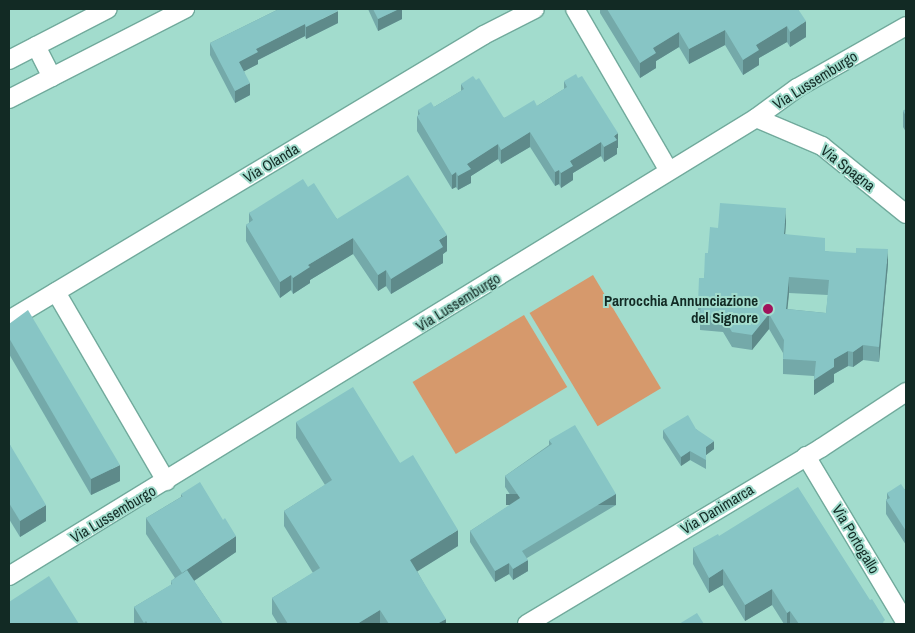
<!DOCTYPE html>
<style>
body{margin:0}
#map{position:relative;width:915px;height:633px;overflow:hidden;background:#a2dccd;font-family:"Archivo Narrow",sans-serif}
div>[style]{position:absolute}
.green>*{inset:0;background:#d6996c;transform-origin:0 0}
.roads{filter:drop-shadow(1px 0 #71aa9c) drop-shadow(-1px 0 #71aa9c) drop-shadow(0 1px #71aa9c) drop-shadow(0 -1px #71aa9c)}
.street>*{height:18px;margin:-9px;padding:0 9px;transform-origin:9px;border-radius:9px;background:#fff}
.wall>*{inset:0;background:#74a9a9}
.shaded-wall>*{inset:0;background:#5e8a8a;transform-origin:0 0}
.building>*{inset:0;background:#87c5c5}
.dots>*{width:14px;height:14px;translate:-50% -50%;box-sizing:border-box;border:2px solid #a2dccd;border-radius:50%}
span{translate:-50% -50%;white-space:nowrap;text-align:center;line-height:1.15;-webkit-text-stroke:4px #a2dccd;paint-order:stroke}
.street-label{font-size:15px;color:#122a24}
.poi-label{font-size:15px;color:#122a24;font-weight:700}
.right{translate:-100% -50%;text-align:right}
.frame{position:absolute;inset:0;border:10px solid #122a24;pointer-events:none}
</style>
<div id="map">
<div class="green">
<div style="left:593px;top:275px;width:132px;height:74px;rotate:59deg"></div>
<div style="left:524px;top:315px;width:84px;height:130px;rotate:59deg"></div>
</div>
<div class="roads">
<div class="street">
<div style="left:575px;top:9px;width:187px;rotate:59.9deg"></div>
<div style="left:36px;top:46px;width:35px;rotate:63deg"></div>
<div style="left:9px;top:60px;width:111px;rotate:-27.3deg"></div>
<div style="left:9px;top:99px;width:198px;rotate:-27.1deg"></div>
<div style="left:756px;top:118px;width:72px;rotate:23deg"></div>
<div style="left:822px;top:146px;width:108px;rotate:39deg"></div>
<div style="left:56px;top:292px;width:219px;rotate:59.8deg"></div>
<div style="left:9px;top:320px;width:554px;rotate:-30.96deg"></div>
<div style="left:484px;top:35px;width:57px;rotate:-27deg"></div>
<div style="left:806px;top:456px;width:195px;rotate:59.1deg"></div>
<div style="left:9px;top:576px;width:876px;rotate:-31.51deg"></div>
<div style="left:756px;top:118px;width:51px;rotate:-36.2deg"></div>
<div style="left:797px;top:88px;width:125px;rotate:-29.6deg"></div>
<div style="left:527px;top:624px;width:343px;rotate:-30.9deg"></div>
<div style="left:821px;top:448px;width:102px;rotate:-33.4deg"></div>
</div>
</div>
<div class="wall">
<div style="clip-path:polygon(279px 9px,338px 23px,306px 39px,305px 36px,258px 60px,258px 64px,244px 71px,250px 95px,235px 103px,210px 55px,210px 43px)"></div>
<div style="clip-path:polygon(368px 9px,402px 9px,402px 19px,378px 31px)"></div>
<div style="clip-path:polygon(600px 9px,798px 9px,806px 37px,790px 47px,787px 42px,759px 58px,759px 65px,743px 75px,725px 45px,689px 64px,679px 47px,656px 61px,656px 68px,640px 78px,600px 13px)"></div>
<div style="clip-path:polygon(564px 81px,618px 148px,617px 148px,617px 154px,604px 162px,601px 156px,573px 173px,573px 180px,561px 188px,559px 184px,555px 186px,530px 147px,501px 164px,498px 159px,471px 176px,471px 183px,458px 190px,456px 187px,452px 189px,417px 131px,417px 116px,418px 116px,418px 110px,434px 107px,461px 91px,461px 84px,504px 118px,537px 106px,564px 89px)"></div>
<div style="clip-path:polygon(906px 109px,906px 132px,903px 127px,903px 111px)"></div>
<div style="clip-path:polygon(308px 187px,337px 219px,447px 251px,443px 254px,443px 263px,391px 294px,386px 286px,378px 291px,353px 254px,310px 280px,310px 283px,293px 294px,291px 290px,280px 298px,246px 241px,246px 225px,249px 223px,249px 213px)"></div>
<div style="clip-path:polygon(evenodd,786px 223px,785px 234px,825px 251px,888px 264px,879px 362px,863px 360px,853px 367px,848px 366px,834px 374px,834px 382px,814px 395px,814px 376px,783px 374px,783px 353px,769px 329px,752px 350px,732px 347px,723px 332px,700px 330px,700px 319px,698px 319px,698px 304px,704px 278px,708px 253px,718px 228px,786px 223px,789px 293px,828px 295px,826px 313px,787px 309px,789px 293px)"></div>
<div style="clip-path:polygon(9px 324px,120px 481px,91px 495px,9px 354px)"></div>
<div style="clip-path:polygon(296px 422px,400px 463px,458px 546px,417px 571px,446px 624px,278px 624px,272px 614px,272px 598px,313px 573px,284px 526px,284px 511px,325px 485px,296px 438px)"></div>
<div style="clip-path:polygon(696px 429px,714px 449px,706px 455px,706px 469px,690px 460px,681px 466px,663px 438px,663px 430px)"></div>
<div style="clip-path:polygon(549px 440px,616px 505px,527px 558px,528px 571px,513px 580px,509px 574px,495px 582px,470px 542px,470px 531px,515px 502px,505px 487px,505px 476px,549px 445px)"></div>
<div style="clip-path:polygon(9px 443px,46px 521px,20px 537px,9px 519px)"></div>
<div style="clip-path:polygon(906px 489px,906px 545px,886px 514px,886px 500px,887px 499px,887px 493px)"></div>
<div style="clip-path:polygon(181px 494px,236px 552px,194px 581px,223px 624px,134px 624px,134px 607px,171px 585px,171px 581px,175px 578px,146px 534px,146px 518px,181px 497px)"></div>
<div style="clip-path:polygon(719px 536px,885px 624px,784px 624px,772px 605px,745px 621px,723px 585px,709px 593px,693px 564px,693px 548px)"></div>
</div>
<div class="shaded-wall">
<div style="clip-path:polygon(399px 9px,402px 9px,402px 19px,378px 31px,378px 19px)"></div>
<div style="clip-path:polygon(338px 11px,338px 23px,306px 39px,306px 27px)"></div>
<div style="clip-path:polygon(806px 21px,806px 37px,790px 47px,790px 32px)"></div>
<div style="clip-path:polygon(305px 24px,305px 36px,258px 60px,258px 64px,239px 74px,239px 62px,256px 49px)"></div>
<div style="clip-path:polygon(787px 26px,787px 42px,759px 58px,759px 65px,743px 75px,743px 60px,756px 45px)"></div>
<div style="clip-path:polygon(725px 30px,725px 45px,689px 64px,689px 49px)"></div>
<div style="clip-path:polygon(679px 32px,679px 47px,656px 61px,656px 68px,640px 78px,640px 63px,653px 48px)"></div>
<div style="clip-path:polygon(250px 83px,250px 95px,235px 103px,235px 91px)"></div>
<div style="clip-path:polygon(530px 132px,530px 147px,501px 164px,501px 150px)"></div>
<div style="clip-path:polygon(618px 133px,618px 148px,617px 148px,617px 154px,604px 162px,604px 147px,614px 136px)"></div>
<div style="clip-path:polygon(601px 142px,601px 156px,573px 173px,573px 180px,561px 188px,561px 173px,570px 161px)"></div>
<div style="clip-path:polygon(498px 144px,498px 159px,471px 176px,471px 183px,458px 190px,458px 176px,467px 164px)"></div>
<div style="clip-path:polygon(559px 170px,559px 184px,555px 186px,555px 172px)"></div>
<div style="clip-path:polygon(456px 172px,456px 187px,452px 189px,452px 175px)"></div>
<div style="clip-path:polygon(786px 208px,786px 223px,784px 249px,784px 234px)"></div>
<div style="clip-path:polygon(447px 235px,447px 251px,443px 254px,443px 263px,391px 294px,391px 279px,439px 240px)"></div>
<div style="clip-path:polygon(353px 238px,353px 254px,310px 280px,310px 283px,293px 294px,293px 278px,308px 265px)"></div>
<div style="clip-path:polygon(888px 249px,888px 264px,879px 362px,879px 347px)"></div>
<div style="clip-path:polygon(386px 270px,386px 286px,378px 291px,378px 275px)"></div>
<div style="clip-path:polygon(291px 275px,291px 290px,280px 298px,280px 282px)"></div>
<div style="clip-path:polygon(789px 277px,789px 293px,786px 324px,786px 309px)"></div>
<div style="clip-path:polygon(769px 314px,769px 329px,752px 350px,752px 335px)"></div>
<div style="clip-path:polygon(863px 345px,863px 360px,853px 367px,853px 352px)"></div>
<div style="clip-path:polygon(848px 351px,848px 366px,834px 374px,834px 382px,814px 395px,814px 380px,834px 359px)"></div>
<div style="clip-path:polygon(714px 441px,714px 449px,706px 455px,706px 469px,706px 447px)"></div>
<div style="clip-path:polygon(690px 451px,690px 460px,681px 466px,681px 457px)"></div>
<div style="clip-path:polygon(120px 465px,120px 481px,91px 495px,91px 479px)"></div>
<div style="left:616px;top:494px;width:11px;height:110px;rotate:90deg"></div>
<div style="clip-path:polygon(46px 505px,46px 521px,20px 537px,20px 521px)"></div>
<div style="clip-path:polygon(458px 530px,458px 546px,410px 576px,410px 560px)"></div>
<div style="clip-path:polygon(236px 536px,236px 552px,182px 589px,182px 573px)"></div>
<div style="clip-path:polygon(528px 560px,528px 571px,513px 580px,513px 569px)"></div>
<div style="clip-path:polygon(509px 563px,509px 574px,495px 582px,495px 571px)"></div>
<div style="clip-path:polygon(723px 569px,723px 585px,709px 593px,709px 578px)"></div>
<div style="clip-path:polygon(772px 589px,772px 605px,745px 621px,745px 605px)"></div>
<div style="clip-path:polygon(380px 610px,380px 624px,357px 624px)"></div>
<div style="clip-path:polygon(790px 611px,790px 624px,787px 624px,787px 613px)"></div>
<div style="clip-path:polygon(446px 619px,446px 624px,437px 624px)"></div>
</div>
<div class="building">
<div style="clip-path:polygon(279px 9px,337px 9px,338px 11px,306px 27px,305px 24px,256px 49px,258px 52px,239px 62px,250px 83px,235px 91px,210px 43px)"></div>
<div style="clip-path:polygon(373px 9px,399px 9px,378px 19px)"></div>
<div style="clip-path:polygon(607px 9px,798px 9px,806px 21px,790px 32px,787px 26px,756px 45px,759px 50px,743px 60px,725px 30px,689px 49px,679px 32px,653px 48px,656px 53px,640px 63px)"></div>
<div style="clip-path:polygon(576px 74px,578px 78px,582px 76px,618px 133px,614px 136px,617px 140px,604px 147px,601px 142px,570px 161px,573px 166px,561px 173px,559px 170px,555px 172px,530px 132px,501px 150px,498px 144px,467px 164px,471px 169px,458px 176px,456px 172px,452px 175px,417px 116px,420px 114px,418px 110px,431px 102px,434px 107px,464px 89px,461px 84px,473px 76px,476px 80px,479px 78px,504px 118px,534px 100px,537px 106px,567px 87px,564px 81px)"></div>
<div style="clip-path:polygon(906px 109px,906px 116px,903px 111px)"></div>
<div style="clip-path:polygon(408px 175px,447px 235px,439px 240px,443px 247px,391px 279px,386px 270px,378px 275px,353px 238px,308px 265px,310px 267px,293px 278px,291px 275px,280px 282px,246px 225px,253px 220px,249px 213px,303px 179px,308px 187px,314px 183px,337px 219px)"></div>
<div style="clip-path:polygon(evenodd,720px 203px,786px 208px,784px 234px,825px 238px,825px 251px,856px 253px,856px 248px,888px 249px,879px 347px,863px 345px,853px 352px,848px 351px,834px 359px,834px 367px,814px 380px,816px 361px,783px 359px,784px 340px,769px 314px,752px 335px,732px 332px,723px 317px,700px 314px,701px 304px,698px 304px,699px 278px,704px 278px,705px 253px,708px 253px,710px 227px,718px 228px,720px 203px,789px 277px,829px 280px,826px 313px,786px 309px,789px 277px)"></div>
<div style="clip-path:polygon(28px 310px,120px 465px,91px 479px,9px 338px,9px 324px)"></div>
<div style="clip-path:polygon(353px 387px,400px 463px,413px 455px,458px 530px,410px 560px,446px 619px,437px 624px,389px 624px,380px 610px,357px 624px,288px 624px,272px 598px,320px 568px,284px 511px,332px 480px,296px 422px)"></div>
<div style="clip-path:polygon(688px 415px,696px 429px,714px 441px,706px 447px,706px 460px,690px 451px,681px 457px,663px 430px)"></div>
<div style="clip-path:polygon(575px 425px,616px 494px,522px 551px,528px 560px,513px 569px,509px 563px,495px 571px,470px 531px,520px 498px,505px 476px,552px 444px,549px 440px)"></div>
<div style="clip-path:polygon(9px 443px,46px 505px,20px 521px,9px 503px)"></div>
<div style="clip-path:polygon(200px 482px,223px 520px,225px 518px,236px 536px,182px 573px,146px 518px,183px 496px,181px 494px)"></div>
<div style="clip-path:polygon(901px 484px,905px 490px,906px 489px,906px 531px,886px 500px,890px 498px,887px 493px)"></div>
<div style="clip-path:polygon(798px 487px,870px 600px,872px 599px,885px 620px,883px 622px,884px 624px,799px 624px,790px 611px,787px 613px,772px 589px,745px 605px,723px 569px,709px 578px,693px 548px,718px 534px,719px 536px)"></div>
<div style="clip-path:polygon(187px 570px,223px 624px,148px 624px,146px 621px,144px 623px,134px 607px,172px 584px,171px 581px)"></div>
<div style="clip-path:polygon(49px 576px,79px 624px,9px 624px,9px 602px)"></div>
<div style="clip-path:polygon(697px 613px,704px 624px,679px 624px)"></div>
</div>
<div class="dots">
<div style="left:768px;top:309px;background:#a0125b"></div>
</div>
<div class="street-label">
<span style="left:815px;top:80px;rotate:-32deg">Via Lussemburgo</span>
<span style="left:271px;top:163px;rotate:-31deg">Via Olanda</span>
<span style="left:848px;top:168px;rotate:38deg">Via Spagna</span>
<span style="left:458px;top:302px;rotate:-32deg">Via Lussemburgo</span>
<span style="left:717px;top:509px;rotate:-31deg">Via Danimarca</span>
<span style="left:113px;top:514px;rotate:-31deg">Via Lussemburgo</span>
<span style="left:856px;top:539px;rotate:59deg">Via Portogallo</span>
</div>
<div class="poi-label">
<span class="right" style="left:758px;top:309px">Parrocchia Annunciazione<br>del Signore</span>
</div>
<div class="frame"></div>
</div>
